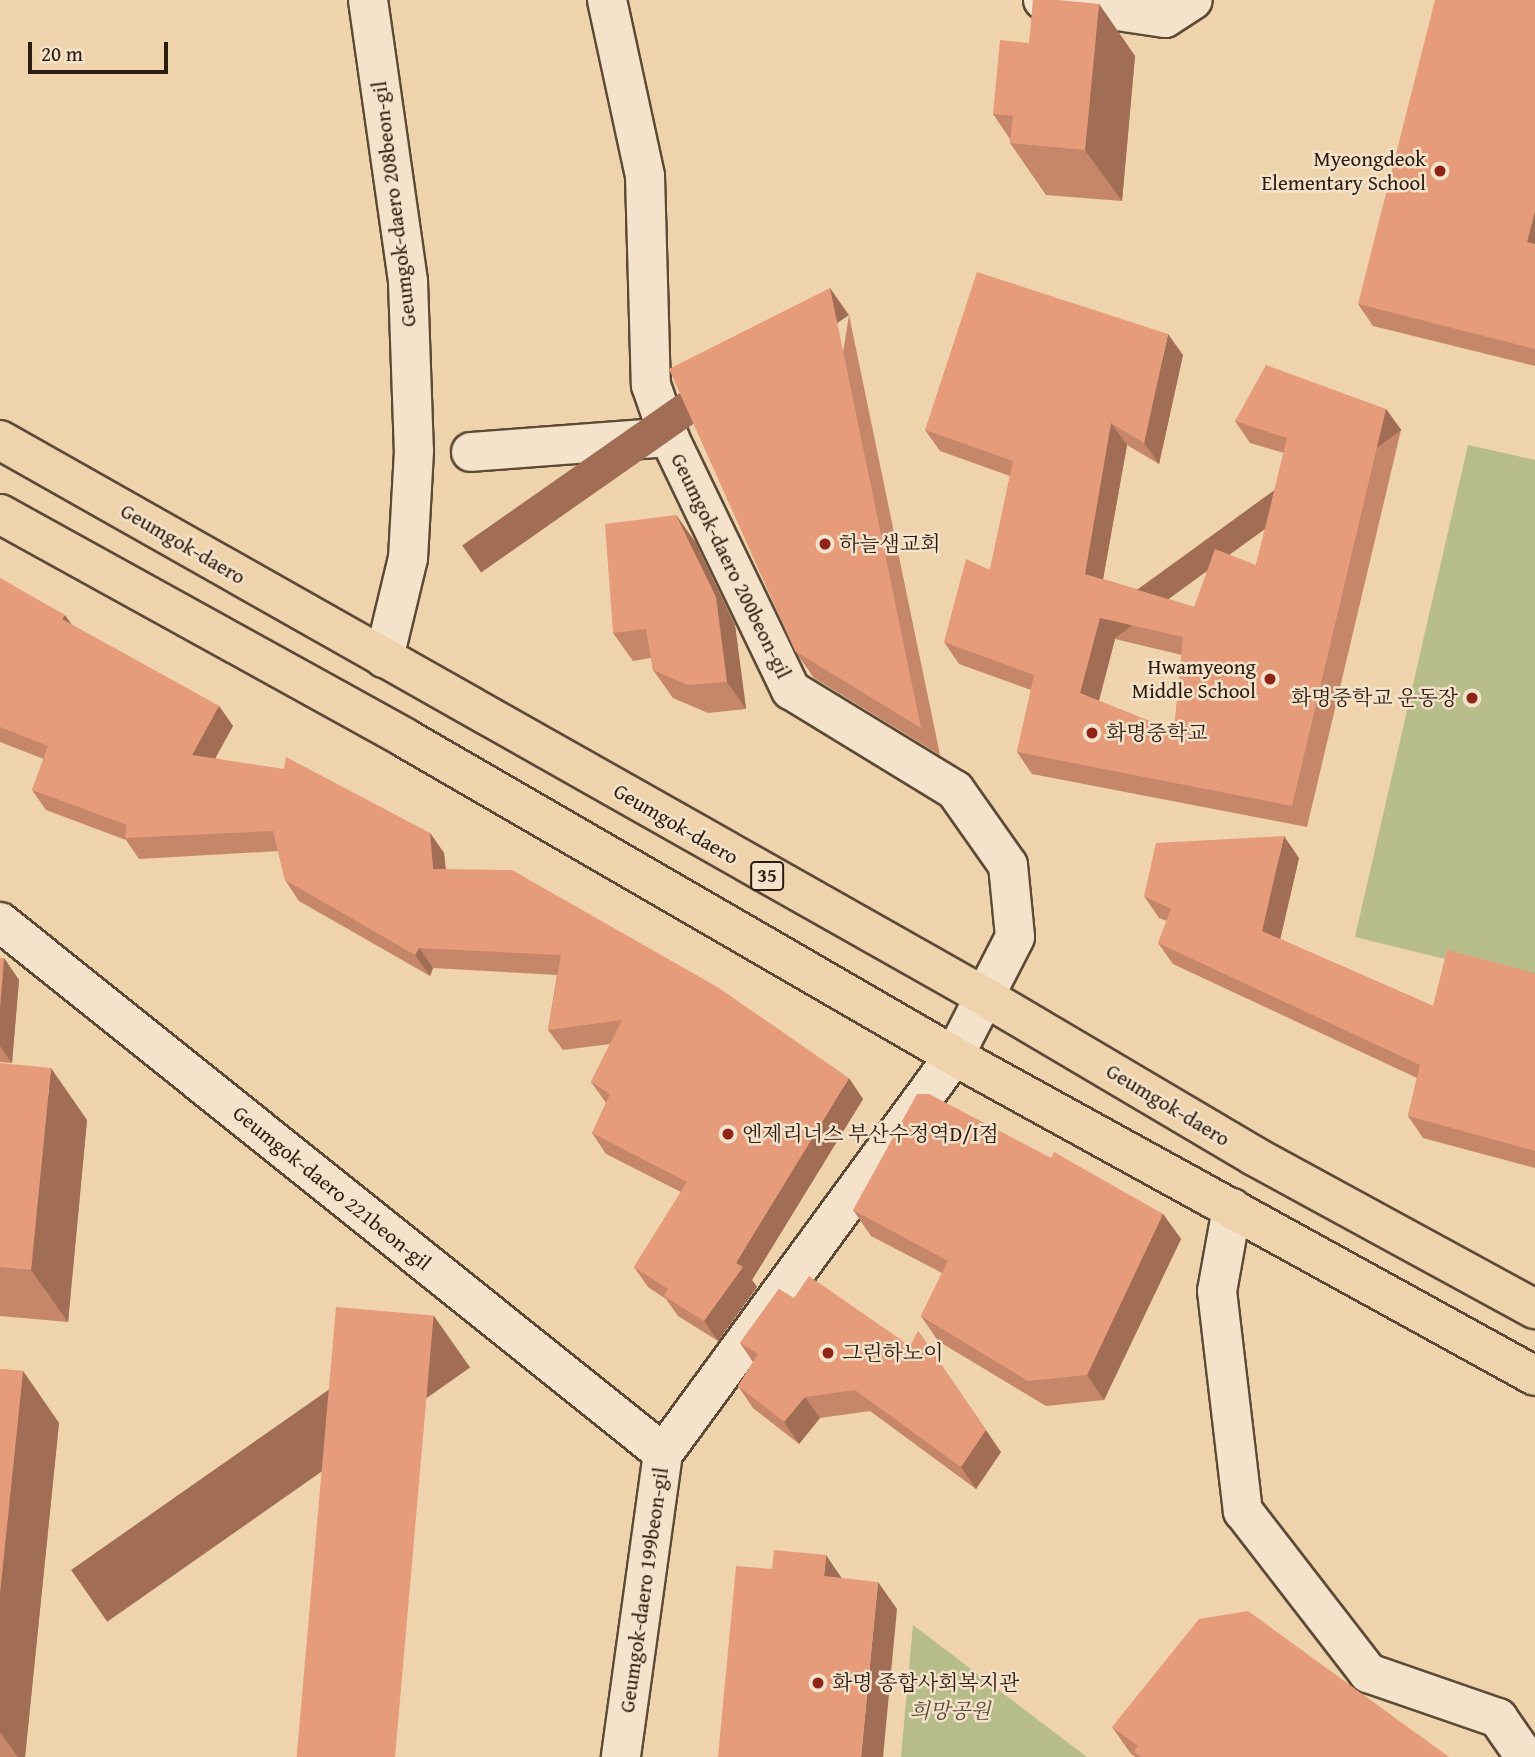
<!DOCTYPE html>
<meta charset="utf-8">
<style>
body{margin:0}
#map{position:relative;width:1535px;height:1757px;overflow:hidden;background:#eed3ad;font-family:"Gentium Book Plus","Noto Serif KR",serif}
div>[style]{position:absolute}
.green>*{inset:0;background:#b7bc8b}
.roads{filter:drop-shadow(2px 0 #5c4a37) drop-shadow(-2px 0 #5c4a37) drop-shadow(0 2px #5c4a37) drop-shadow(0 -2px #5c4a37)}
.street>*{height:38px;margin:-19px;padding:0 19px;transform-origin:19px;border-radius:19px;background:#f4e2ca}
.primary>*{height:38px;margin:-19px;padding:0 19px;transform-origin:19px;border-radius:19px;background:#eed3ad}
.wall>*{inset:0;background:#c68669}
.shaded-wall>*{inset:0;background:#a16d55;transform-origin:0 0}
.building>*{inset:0;background:#e69c7a;transform-origin:0 0}
.dots>*{width:19px;height:19px;translate:-50% -50%;box-sizing:border-box;border:4px solid #f4e2ca;border-radius:50%}
span{translate:-50% -50%;white-space:nowrap;text-align:center;line-height:1.15;-webkit-text-stroke:5px #f4e2ca;paint-order:stroke}
.shield-label span{padding:2px 5px;background:#f4e2ca;border:2px solid;border-radius:5px;-webkit-text-stroke-width:0}
.shield-label{font-size:19px;color:#2c1c10;font-weight:700}
.poi-label{font-size:21px;color:#2c1c10}
.right{translate:-100% -50%;text-align:right}
.left{translate:0 -50%;text-align:left}
.street-label{font-size:21px;color:#2c1c10}
.park-label{font-size:21px;color:#564c35;font-style:italic}
.scale{position:absolute;left:28px;top:42px;width:140px;height:32px;box-sizing:border-box;border:4px solid #2c1c10;border-top:0;padding-left:9px;font-size:21px;line-height:24px;white-space:nowrap;color:#2c1c10;-webkit-text-stroke:5px #f4e2ca;paint-order:stroke}
</style>
<div id="map">
<div class="green">
<div style="clip-path:polygon(1468px 445px,1535px 460px,1535px 981px,1355px 937px)"></div>
<div style="clip-path:polygon(913px 1625px,1087px 1757px,901px 1757px)"></div>
</div>
<div class="roads">
<div class="street">
<div style="left:368px;top:0;width:285px;rotate:81.9deg"></div>
<div style="left:408px;top:282px;width:169px;rotate:88deg"></div>
<div style="left:414px;top:451px;width:107px;rotate:93.2deg"></div>
<div style="left:408px;top:558px;width:103px;rotate:103.5deg"></div>
<div style="left:607px;top:0;width:180px;rotate:77.8deg"></div>
<div style="left:645px;top:176px;width:209px;rotate:88.4deg"></div>
<div style="left:651px;top:385px;width:55px;rotate:70.9deg"></div>
<div style="left:669px;top:437px;width:281px;rotate:64.3deg"></div>
<div style="left:791px;top:690px;width:192px;rotate:31.4deg"></div>
<div style="left:955px;top:790px;width:92px;rotate:54.8deg"></div>
<div style="left:1008px;top:865px;width:72px;rotate:84.4deg"></div>
<div style="left:1015px;top:937px;width:134px;rotate:117.1deg"></div>
<div style="left:954px;top:1056px;width:492px;rotate:126.2deg"></div>
<div style="left:663px;top:1453px;width:307px;rotate:97.9deg"></div>
<div style="left:1043px;top:0;width:123px;rotate:8.4deg"></div>
<div style="left:1165px;top:18px;width:33px;rotate:-33deg"></div>
<div style="left:471px;top:452px;width:199px;rotate:-4.3deg"></div>
<div style="left:0;top:922px;width:849px;rotate:38.69deg"></div>
<div style="left:1232px;top:1208px;width:84px;rotate:100.2deg"></div>
<div style="left:1217px;top:1291px;width:222px;rotate:83.3deg"></div>
<div style="left:1243px;top:1511px;width:205px;rotate:52.3deg"></div>
<div style="left:1368px;top:1673px;width:138px;rotate:19.1deg"></div>
<div style="left:1498px;top:1718px;width:47px;rotate:55.3deg"></div>
</div>
<div class="primary">
<div style="left:0;top:440px;width:1134px;rotate:29.48deg"></div>
<div style="left:987px;top:998px;width:310px;rotate:30.6deg"></div>
<div style="left:1254px;top:1156px;width:320px;rotate:28.6deg"></div>
<div style="left:0;top:514px;width:463px;rotate:28.9deg"></div>
<div style="left:405px;top:738px;width:634px;rotate:30.08deg"></div>
<div style="left:954px;top:1056px;width:663px;rotate:28.84deg"></div>
</div>
</div>
<div class="wall">
<div style="clip-path:polygon(1535px 0,1535px 366px,1373px 326px,1358px 304px)"></div>
<div style="clip-path:polygon(1099px 4px,1135px 56px,1122px 201px,1046px 195px,1010px 143px,1010px 139px,993px 114px,1029px 43px)"></div>
<div style="clip-path:polygon(849px 315px,940px 755px,814px 678px,795px 651px)"></div>
<div style="clip-path:polygon(evenodd,1183px 355px,1159px 464px,1127px 445px,1103px 579px,1194px 607px,1256px 565px,1284px 453px,1250px 443px,1235px 421px,1386px 409px,1401px 430px,1307px 827px,1032px 774px,1017px 752px,1031px 690px,959px 664px,944px 642px,990px 570px,1010px 476px,940px 451px,925px 430px,1183px 355px,1115px 639px,1182px 655px,1174px 731px,1099px 701px,1115px 639px)"></div>
<div style="clip-path:polygon(676px 515px,696px 543px,735px 625px,746px 709px,708px 713px,673px 698px,653px 670px,651px 658px,633px 661px,613px 633px)"></div>
<div style="clip-path:polygon(0 578px,72px 625px,219px 706px,233px 726px,215px 758px,430px 833px,444px 853px,446px 869px,863px 1099px,752px 1280px,757px 1287px,718px 1341px,678px 1316px,666px 1299px,648px 1287px,634px 1267px,681px 1192px,606px 1154px,592px 1133px,606px 1103px,591px 1082px,610px 1044px,563px 1050px,548px 1030px,557px 975px,433px 968px,430px 976px,299px 901px,285px 880px,278px 851px,139px 859px,126px 840px,46px 810px,32px 790px,44px 759px,0 742px)"></div>
<div style="clip-path:polygon(1299px 858px,1280px 939px,1433px 1006px,1535px 973px,1535px 1168px,1423px 1138px,1408px 1116px,1417px 1078px,1173px 964px,1158px 943px,1167px 921px,1159px 918px,1144px 896px)"></div>
<div style="clip-path:polygon(0 958px,4px 958px,19px 980px,12px 1063px,0 1062px)"></div>
<div style="clip-path:polygon(0 1063px,87px 1120px,68px 1322px,0 1316px)"></div>
<div style="clip-path:polygon(1051px 1158px,1163px 1214px,1181px 1239px,1104px 1400px,1046px 1406px,938px 1341px,921px 1316px,942px 1273px,871px 1236px,853px 1210px)"></div>
<div style="clip-path:polygon(779px 1289px,1001px 1452px,976px 1489px,870px 1411px,820px 1418px,799px 1444px,753px 1408px,738px 1386px,753px 1362px,740px 1343px)"></div>
<div style="clip-path:polygon(0 1369px,23px 1371px,59px 1423px,25px 1757px,0 1757px)"></div>
<div style="clip-path:polygon(1112px 1727px,1449px 1757px,1135px 1757px,1131px 1754px)"></div>
</div>
<div class="shaded-wall">
<div style="clip-path:polygon(1099px 4px,1135px 56px,1122px 201px,1085px 150px)"></div>
<div style="clip-path:polygon(1535px 211px,1535px 253px,1527px 242px)"></div>
<div style="left:830px;top:288px;width:33px;height:449px;rotate:55deg"></div>
<div style="clip-path:polygon(1168px 334px,1183px 355px,1159px 464px,1144px 443px)"></div>
<div style="left:1386px;top:409px;width:26px;height:408px;rotate:54deg"></div>
<div style="clip-path:polygon(1111px 423px,1127px 445px,1100px 596px,1085px 574px)"></div>
<div style="clip-path:polygon(676px 515px,696px 543px,735px 625px,746px 709px,727px 682px)"></div>
<div style="clip-path:polygon(65px 615px,79px 635px,62px 619px)"></div>
<div style="clip-path:polygon(1100px 618px,1115px 639px,1095px 715px,1080px 693px)"></div>
<div style="clip-path:polygon(219px 706px,233px 726px,206px 775px,192px 755px)"></div>
<div style="clip-path:polygon(430px 833px,444px 853px,447px 889px,433px 869px)"></div>
<div style="clip-path:polygon(1284px 836px,1299px 858px,1277px 953px,1262px 931px)"></div>
<div style="clip-path:polygon(419px 948px,433px 968px,430px 976px,415px 955px)"></div>
<div style="clip-path:polygon(4px 958px,19px 980px,12px 1063px,0 1046px,0 1008px)"></div>
<div style="clip-path:polygon(51px 1068px,87px 1120px,68px 1322px,31px 1270px)"></div>
<div style="clip-path:polygon(849px 1078px,863px 1099px,752px 1280px,757px 1287px,718px 1341px,704px 1321px,736px 1263px)"></div>
<div style="clip-path:polygon(1163px 1214px,1181px 1239px,1104px 1400px,1087px 1375px)"></div>
<div style="left:434px;top:1316px;width:63px;height:443px;rotate:55deg"></div>
<div style="clip-path:polygon(918px 1331px,1001px 1452px,976px 1489px,961px 1467px)"></div>
<div style="clip-path:polygon(23px 1371px,59px 1423px,25px 1757px,18px 1757px,0 1732px,0 1593px)"></div>
<div style="clip-path:polygon(805px 1397px,820px 1418px,799px 1444px,784px 1422px)"></div>
<div style="clip-path:polygon(826px 1555px,845px 1583px,824px 1576px)"></div>
<div style="clip-path:polygon(878px 1582px,897px 1609px,883px 1757px,861px 1757px)"></div>
</div>
<div class="building">
<div style="clip-path:polygon(1033px 0,1058px 0,1099px 4px,1085px 150px,1010px 143px,1013px 116px,993px 114px,1000px 40px,1029px 43px)"></div>
<div style="clip-path:polygon(1435px 0,1535px 0,1535px 211px,1527px 242px,1535px 244px,1535px 349px,1358px 304px)"></div>
<div style="clip-path:polygon(evenodd,977px 272px,1168px 334px,1144px 443px,1111px 423px,1085px 574px,1194px 607px,1215px 549px,1256px 565px,1287px 438px,1235px 421px,1266px 365px,1386px 409px,1292px 806px,1017px 752px,1034px 675px,944px 642px,966px 559px,990px 570px,1013px 461px,925px 430px,977px 272px,1100px 618px,1183px 637px,1174px 731px,1080px 693px,1100px 618px)"></div>
<div style="clip-path:polygon(830px 288px,921px 728px,795px 651px,669px 369px)"></div>
<div style="clip-path:polygon(676px 515px,716px 597px,727px 682px,688px 685px,653px 670px,646px 629px,613px 633px,605px 524px)"></div>
<div style="clip-path:polygon(0 578px,65px 615px,62px 619px,219px 706px,192px 755px,284px 769px,286px 757px,430px 833px,433px 869px,512px 870px,719px 988px,849px 1078px,736px 1263px,743px 1267px,704px 1321px,664px 1296px,668px 1289px,634px 1267px,687px 1182px,592px 1133px,610px 1094px,591px 1082px,622px 1020px,548px 1030px,561px 955px,419px 948px,415px 955px,285px 880px,273px 831px,125px 838px,127px 825px,32px 790px,48px 746px,0 727px)"></div>
<div style="clip-path:polygon(1284px 836px,1262px 931px,1433px 1006px,1447px 950px,1535px 973px,1535px 1151px,1408px 1116px,1420px 1065px,1158px 943px,1171px 909px,1144px 896px,1156px 843px)"></div>
<div style="clip-path:polygon(0 958px,4px 958px,0 1008px)"></div>
<div style="clip-path:polygon(0 1063px,51px 1068px,31px 1270px,0 1267px)"></div>
<div style="clip-path:polygon(917px 1094px,929px 1094px,1051px 1158px,1054px 1152px,1163px 1214px,1087px 1375px,1028px 1381px,921px 1316px,948px 1261px,853px 1210px)"></div>
<div style="clip-path:polygon(809px 1276px,910px 1346px,918px 1331px,986px 1430px,961px 1467px,855px 1390px,805px 1397px,784px 1422px,738px 1386px,758px 1354px,740px 1343px,779px 1289px,794px 1298px)"></div>
<div style="left:336px;top:1307px;width:98px;height:452px;rotate:5deg"></div>
<div style="clip-path:polygon(0 1369px,23px 1371px,0 1593px)"></div>
<div style="clip-path:polygon(774px 1550px,826px 1555px,824px 1576px,878px 1582px,861px 1757px,718px 1757px,736px 1566px,772px 1569px)"></div>
<div style="clip-path:polygon(1248px 1611px,1449px 1757px,1141px 1757px,1134px 1752px,1138px 1746px,1112px 1727px,1199px 1619px)"></div>
</div>
<div class="dots">
<div style="left:1440px;top:171px;background:#8f2418"></div>
<div style="left:825px;top:544px;background:#8f2418"></div>
<div style="left:1270px;top:679px;background:#8f2418"></div>
<div style="left:1472px;top:698px;background:#8f2418"></div>
<div style="left:1092px;top:733px;background:#8f2418"></div>
<div style="left:728px;top:1134px;background:#8f2418"></div>
<div style="left:828px;top:1353px;background:#8f2418"></div>
<div style="left:818px;top:1683px;background:#8f2418"></div>
</div>
<div class="shield-label">
<span style="left:767px;top:876px">35</span>
</div>
<div class="poi-label">
<span class="right" style="left:1426px;top:171px">Myeongdeok<br>Elementary School</span>
<span class="left" style="left:839px;top:544px">하늘샘교회</span>
<span class="right" style="left:1256px;top:679px">Hwamyeong<br>Middle School</span>
<span class="right" style="left:1458px;top:698px">화명중학교 운동장</span>
<span class="left" style="left:1106px;top:733px">화명중학교</span>
<span class="left" style="left:742px;top:1134px">엔제리너스 부산수정역D/I점</span>
<span class="left" style="left:842px;top:1353px">그린하노이</span>
<span class="left" style="left:832px;top:1683px">화명 종합사회복지관</span>
</div>
<div class="street-label">
<span style="left:394px;top:204px;rotate:-97deg">Geumgok-daero 208beon-gil</span>
<span style="left:183px;top:544px;rotate:30deg">Geumgok-daero</span>
<span style="left:731px;top:566px;rotate:64deg">Geumgok-daero 200beon-gil</span>
<span style="left:676px;top:824px;rotate:30deg">Geumgok-daero</span>
<span style="left:1168px;top:1105px;rotate:31deg">Geumgok-daero</span>
<span style="left:332px;top:1188px;rotate:39deg">Geumgok-daero 221beon-gil</span>
<span style="left:644px;top:1590px;rotate:-82deg">Geumgok-daero 199beon-gil</span>
</div>
<div class="park-label">
<span style="left:950px;top:1711px">희망공원</span>
</div>
<div class="scale">20 m</div>
</div>
